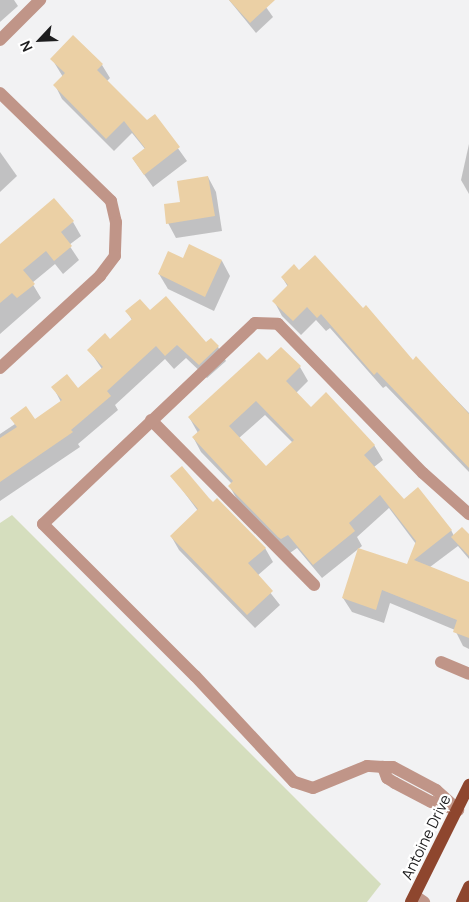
<!DOCTYPE html>
<style>
body{margin:0}
#map{position:relative;width:469px;height:902px;overflow:hidden;background:#f2f2f3;font-family:Manrope,sans-serif}
div>[style]{position:absolute}
.green>*{inset:0;background:#d5debe}
.shadow>*{inset:0;background:#0003}
.building>*{inset:0;background:#ebd0a5}
.minor>*{height:12px;margin:-6px;padding:0 6px;transform-origin:6px;border-radius:6px;background:#c09588}
.major>*{height:12px;margin:-6px;padding:0 6px;transform-origin:6px;border-radius:6px;background:#8e462e}
span{translate:-50% -50%;white-space:nowrap;text-align:center;line-height:1.15;-webkit-text-stroke:4.5px #fff;paint-order:stroke}
.street-label{font-size:15px;color:#1e1e1f}
.north{position:absolute;left:15px;top:15px;width:50px;height:50px;-webkit-text-stroke:4px #fff;paint-order:stroke;rotate:245deg;font-size:14px;font-weight:700;line-height:20px;text-align:center;color:#1e1e1f}
.north::after{content:'';display:block;margin:auto;width:18px;height:22px;background:#1e1e1f;clip-path:polygon(50% 0,100% 100%,50% 72%,0 100%)}
</style>
<div id="map">
<div class="green">
<div style="clip-path:polygon(12px 515px,381px 884px,367px 902px,0 902px,0 523px)"></div>
</div>
<div class="shadow">
<div style="clip-path:polygon(0 0,14px 0,18px 6px,0 22px)"></div>
<div style="clip-path:polygon(229px 0,261px 0,273px 17px,256px 33px)"></div>
<div style="clip-path:polygon(73px 37px,102px 65px,110px 78px,107px 81px,147px 122px,155px 116px,187px 161px,153px 187px,133px 159px,145px 149px,132px 133px,114px 151px,62px 99px,55px 85px,63px 77px,52px 59px)"></div>
<div style="clip-path:polygon(469px 144px,469px 194px,461px 180px)"></div>
<div style="clip-path:polygon(0 152px,17px 176px,0 192px)"></div>
<div style="clip-path:polygon(208px 177px,216px 192px,222px 231px,176px 238px,168px 223px,182px 203px)"></div>
<div style="clip-path:polygon(73px 222px,81px 236px,69px 245px,79px 260px,63px 274px,55px 264px,32px 283px,41px 298px,0 334px,0 245px)"></div>
<div style="clip-path:polygon(183px 260px,222px 261px,230px 276px,214px 311px,168px 289px,159px 274px)"></div>
<div style="clip-path:polygon(299px 271px,413px 362px,416px 358px,469px 413px,469px 472px,386px 386px,383px 388px,330px 328px,326px 331px,316px 320px,301px 335px,282px 316px,274px 301px,288px 287px,282px 277px)"></div>
<div style="clip-path:polygon(127px 312px,150px 312px,206px 344px,218px 347px,226px 361px,207px 378px,186px 358px,174px 369px,165px 359px,115px 405px,118px 410px,78px 444px,80px 447px,0 501px,0 434px,15px 424px,35px 420px,61px 402px,53px 387px,78px 389px,102px 369px,89px 350px,110px 341px,132px 320px)"></div>
<div style="clip-path:polygon(evenodd,267px 362px,300px 367px,308px 381px,296px 393px,311px 409px,374px 445px,383px 460px,374px 467px,404px 500px,451px 530px,454px 536px,469px 536px,469px 559px,458px 546px,430px 567px,469px 583px,469px 649px,463px 646px,455px 630px,390px 603px,384px 623px,352px 612px,343px 598px,408px 565px,416px 544px,389px 508px,357px 537px,362px 546px,322px 578px,297px 548px,290px 553px,238px 501px,230px 487px,232px 484px,201px 452px,193px 437px,198px 433px,189px 417px,267px 362px,265px 415px,293px 443px,266px 467px,239px 438px,265px 415px)"></div>
<div style="clip-path:polygon(172px 476px,213px 504px,265px 548px,273px 562px,257px 576px,280px 605px,255px 628px,179px 550px,171px 536px,198px 511px)"></div>
</div>
<div class="building">
<div style="clip-path:polygon(229px 0,275px 0,250px 23px)"></div>
<div style="clip-path:polygon(73px 35px,103px 64px,97px 70px,147px 120px,155px 114px,180px 147px,144px 175px,132px 158px,145px 148px,124px 121px,106px 139px,53px 85px,65px 73px,50px 59px)"></div>
<div style="clip-path:polygon(208px 176px,215px 216px,166px 224px,164px 204px,180px 202px,177px 181px)"></div>
<div style="clip-path:polygon(54px 198px,74px 221px,61px 232px,72px 246px,54px 261px,46px 251px,23px 270px,35px 284px,17px 298px,12px 293px,0 303px,0 244px)"></div>
<div style="clip-path:polygon(189px 244px,222px 260px,205px 297px,158px 274px,168px 251px,183px 258px)"></div>
<div style="clip-path:polygon(315px 255px,363px 308px,366px 305px,413px 360px,416px 356px,469px 414px,469px 468px,377px 372px,374px 375px,321px 314px,317px 318px,307px 307px,293px 321px,272px 301px,288px 285px,281px 277px,294px 264px,299px 270px)"></div>
<div style="clip-path:polygon(166px 296px,206px 342px,211px 338px,219px 346px,199px 365px,177px 345px,165px 356px,156px 346px,107px 391px,111px 396px,71px 430px,73px 432px,0 482px,0 438px,17px 427px,10px 418px,26px 406px,35px 419px,62px 400px,51px 387px,67px 374px,78px 388px,103px 367px,87px 350px,105px 333px,110px 339px,132px 319px,125px 311px,140px 299px,150px 310px)"></div>
<div style="clip-path:polygon(evenodd,281px 347px,301px 366px,286px 381px,311px 407px,326px 392px,375px 445px,364px 455px,404px 499px,418px 487px,452px 530px,414px 560px,469px 582px,469px 638px,453px 632px,457px 620px,382px 590px,376px 610px,342px 598px,358px 548px,407px 564px,416px 541px,380px 495px,349px 523px,355px 531px,313px 565px,288px 535px,281px 539px,278px 537px,228px 486px,233px 481px,192px 437px,200px 430px,188px 417px,259px 352px,267px 360px,281px 347px,256px 401px,294px 440px,266px 466px,229px 426px,256px 401px)"></div>
<div style="clip-path:polygon(182px 466px,209px 498px,213px 502px,217px 498px,266px 548px,248px 563px,273px 591px,247px 615px,170px 536px,198px 509px,170px 476px)"></div>
<div style="clip-path:polygon(462px 527px,469px 534px,469px 556px,451px 537px)"></div>
</div>
<div class="minor">
<div style="left:0;top:40px;width:57px;rotate:-45deg"></div>
<div style="left:0;top:93px;width:155px;rotate:44.2deg"></div>
<div style="left:111px;top:201px;width:22px;rotate:77deg"></div>
<div style="left:116px;top:222px;width:34px;rotate:92deg"></div>
<div style="left:115px;top:256px;width:25px;rotate:127deg"></div>
<div style="left:100px;top:276px;width:136px;rotate:137.4deg"></div>
<div style="left:151px;top:420px;width:232px;rotate:45.3deg"></div>
<div style="left:441px;top:662px;width:30px;rotate:23deg"></div>
<div style="left:383px;top:767px;width:16px;rotate:-176deg"></div>
<div style="left:367px;top:766px;width:58px;rotate:157.8deg"></div>
<div style="left:313px;top:788px;width:20px;rotate:-162deg"></div>
<div style="left:294px;top:782px;width:145px;rotate:-133deg"></div>
<div style="left:195px;top:676px;width:215px;rotate:-135deg"></div>
<div style="left:43px;top:524px;width:292px;rotate:-43.5deg"></div>
<div style="left:255px;top:323px;width:23px;rotate:2deg"></div>
<div style="left:278px;top:324px;width:208px;rotate:45.8deg"></div>
<div style="left:423px;top:473px;width:62px;rotate:41.7deg"></div>
<div style="left:383px;top:767px;width:10px"></div>
<div style="left:393px;top:767px;width:49px;rotate:28.1deg"></div>
<div style="left:436px;top:790px;width:30px;rotate:42deg"></div>
<div style="left:458px;top:810px;width:28px;rotate:-163deg"></div>
<div style="left:431px;top:802px;width:41px;rotate:-152.2deg"></div>
<div style="left:395px;top:783px;width:9px;rotate:-148deg"></div>
<div style="left:387px;top:778px;width:12px;rotate:-110deg"></div>
<div style="left:415px;top:896px;width:11px;rotate:34deg"></div>
</div>
<div class="major">
<div style="left:411px;top:902px;width:131px;rotate:-63.6deg"></div>
<div style="left:462px;top:902px;width:17px;rotate:-65deg"></div>
</div>
<div class="street-label">
<span style="left:426px;top:837px;rotate:-64deg">Antoine Drive</span>
</div>
<div class="north">N</div>
</div>
